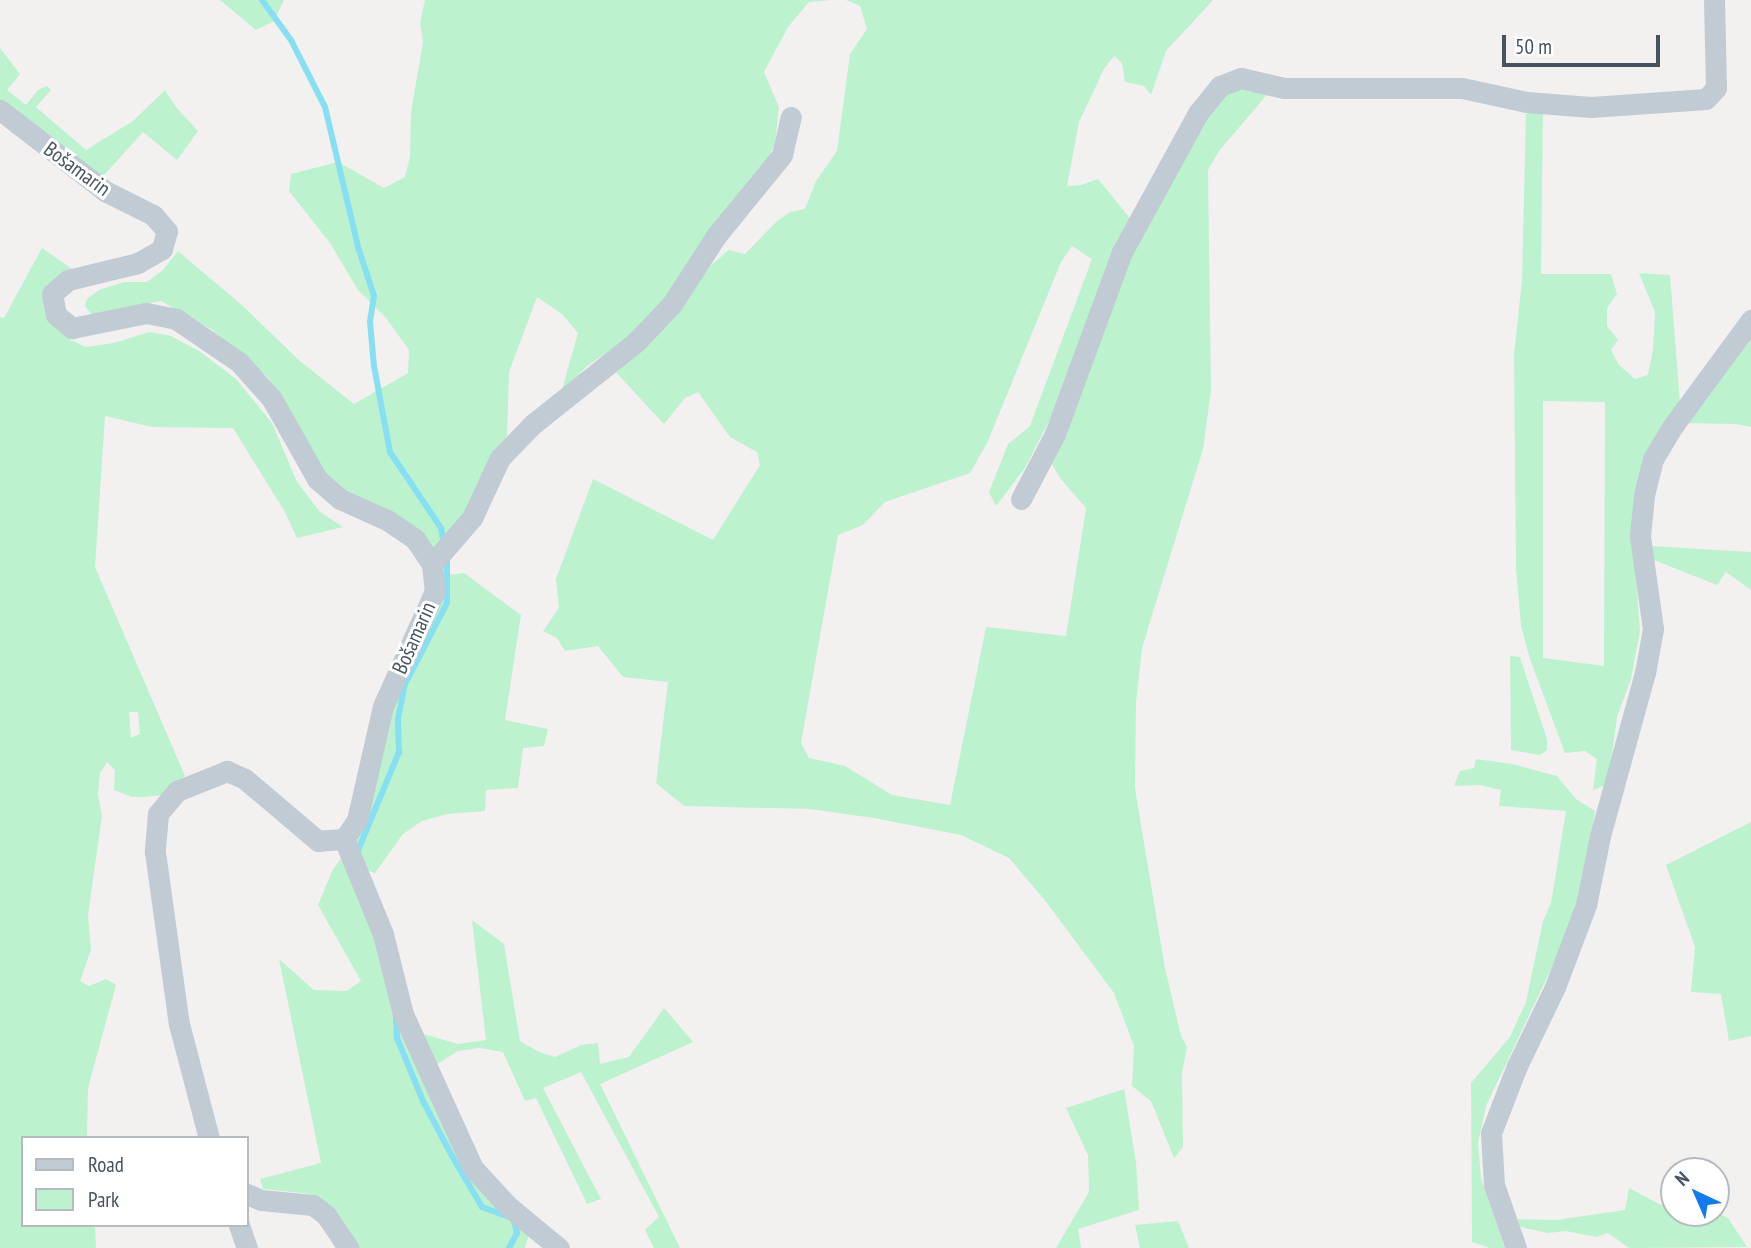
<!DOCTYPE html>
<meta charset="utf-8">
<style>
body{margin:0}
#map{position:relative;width:1751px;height:1248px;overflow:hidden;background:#f3f0f0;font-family:"PT Sans Narrow",sans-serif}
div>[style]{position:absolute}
.green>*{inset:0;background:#bcf2ce}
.stream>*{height:6px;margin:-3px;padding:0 3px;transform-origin:3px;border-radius:3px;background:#87e0f1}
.minor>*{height:21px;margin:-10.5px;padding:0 10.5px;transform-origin:10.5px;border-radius:10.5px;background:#c0cbd3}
span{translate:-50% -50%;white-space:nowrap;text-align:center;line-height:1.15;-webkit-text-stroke:6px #fff;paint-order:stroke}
.street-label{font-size:21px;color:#47545f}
.legend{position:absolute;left:21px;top:1136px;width:228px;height:91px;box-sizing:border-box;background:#fff;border:2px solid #b5bbbf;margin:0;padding:9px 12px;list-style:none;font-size:21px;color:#47545f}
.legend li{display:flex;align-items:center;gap:14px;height:35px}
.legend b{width:35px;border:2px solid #b5bbbf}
.north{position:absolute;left:1660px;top:1157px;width:70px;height:70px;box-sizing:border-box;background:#fff;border:2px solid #b5bbbf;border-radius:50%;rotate:316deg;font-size:19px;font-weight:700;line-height:28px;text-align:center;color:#47545f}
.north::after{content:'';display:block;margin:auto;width:24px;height:32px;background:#0f7bee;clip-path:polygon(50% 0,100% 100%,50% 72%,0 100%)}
.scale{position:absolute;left:1502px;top:35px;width:158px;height:32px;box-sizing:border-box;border:4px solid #47545f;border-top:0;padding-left:9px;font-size:21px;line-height:24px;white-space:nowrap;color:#47545f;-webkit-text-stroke:5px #fff;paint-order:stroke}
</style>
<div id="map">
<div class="green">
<div style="clip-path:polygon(220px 0,284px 0,274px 21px,256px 30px)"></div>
<div style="clip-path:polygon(425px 0,832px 0,809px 2px,788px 27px,764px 72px,779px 107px,775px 144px,765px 164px,670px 301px,624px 341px,587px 366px,561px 393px,578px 333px,562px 314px,537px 297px,509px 372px,507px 435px,455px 544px,443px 556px,335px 491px,268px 377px,211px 329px,161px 301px,92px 315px,85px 306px,87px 299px,99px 290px,124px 282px,147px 282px,163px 270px,178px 251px,244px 307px,301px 362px,354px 404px,408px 373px,409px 350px,386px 318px,358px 290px,330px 243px,289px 191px,291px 174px,338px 162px,384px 188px,405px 177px,410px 157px,411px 112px,423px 42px,420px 23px)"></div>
<div style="clip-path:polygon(846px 0,1213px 0,1166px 51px,1151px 95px,1144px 86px,1125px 82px,1122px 63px,1114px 56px,1104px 69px,1079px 122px,1067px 186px,1081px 185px,1098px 179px,1133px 222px,1059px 402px,1025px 468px,996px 506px,989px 492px,1008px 444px,1030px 426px,1092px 259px,1072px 246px,1061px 262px,988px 441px,970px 473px,885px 502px,863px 525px,838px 535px,801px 743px,809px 758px,845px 766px,892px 795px,950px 805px,986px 627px,1066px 636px,1086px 508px,1060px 478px,1052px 464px,1125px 255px,1222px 93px,1239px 84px,1270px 91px,1219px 151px,1208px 170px,1211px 391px,1203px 449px,1142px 648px,1136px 703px,1135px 788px,1142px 831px,1165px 968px,1181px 1036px,1187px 1047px,1182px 1073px,1183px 1147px,1174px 1158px,1151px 1101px,1132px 1086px,1134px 1046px,1114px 993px,1044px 899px,1009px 858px,961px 835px,874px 818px,810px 809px,684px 806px,656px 783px,668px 682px,623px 677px,598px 646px,565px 651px,557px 638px,543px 631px,559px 608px,556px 579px,593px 479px,713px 540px,760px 465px,757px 452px,730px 437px,698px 392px,685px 398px,664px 424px,612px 368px,697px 277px,729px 250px,745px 254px,776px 222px,790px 212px,805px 209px,816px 181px,837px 151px,850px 54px,867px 29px,860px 6px)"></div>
<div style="clip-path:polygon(0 48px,20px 74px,7px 90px,26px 105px,38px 90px,47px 86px,51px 90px,36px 107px,86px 150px,133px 121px,165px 90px,176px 107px,198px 131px,177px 160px,143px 132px,94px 186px,0 104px)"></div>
<div style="clip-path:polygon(evenodd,1543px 110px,1541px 274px,1611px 274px,1617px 294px,1607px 308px,1607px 326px,1618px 340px,1611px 350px,1619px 365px,1635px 379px,1648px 375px,1653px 350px,1655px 312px,1639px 273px,1670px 275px,1680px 403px,1634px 548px,1640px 631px,1631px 679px,1617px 717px,1608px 784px,1593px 790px,1597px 759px,1585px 751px,1565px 753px,1530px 659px,1521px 626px,1516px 568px,1514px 355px,1522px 280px,1526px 114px,1543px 110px,1543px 401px,1605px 402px,1604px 666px,1543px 658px,1543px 401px)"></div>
<div style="clip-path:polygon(evenodd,42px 248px,72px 269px,54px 282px,59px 329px,71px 340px,86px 347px,114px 343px,149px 332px,171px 336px,199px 351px,236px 379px,272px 423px,297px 482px,320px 512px,343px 527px,297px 538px,285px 512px,233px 428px,152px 427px,105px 416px,95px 567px,185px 776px,161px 795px,146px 797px,132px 797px,114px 790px,115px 770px,107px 762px,100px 773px,98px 795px,102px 816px,88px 915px,91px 950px,80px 981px,89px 986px,106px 979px,116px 985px,88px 1088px,87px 1138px,23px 1138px,23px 1225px,95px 1225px,96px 1248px,0 1248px,0 317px,4px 318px,42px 248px,129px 712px,138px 712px,140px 734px,131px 738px,129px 712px)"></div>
<div style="clip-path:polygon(1751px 337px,1751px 427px,1736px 424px,1683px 423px)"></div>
<div style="clip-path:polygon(1650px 546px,1751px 552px,1751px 590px,1726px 572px,1717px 585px,1654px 560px)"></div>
<div style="clip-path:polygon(464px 573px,521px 615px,505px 720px,548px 729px,544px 746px,523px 748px,518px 788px,486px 790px,485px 811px,447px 814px,422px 821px,403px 834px,375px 873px,366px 870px,350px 848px,358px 839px,370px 808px,391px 700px,425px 636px,446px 575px)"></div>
<div style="clip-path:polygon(1510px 656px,1520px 657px,1547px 739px,1547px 750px,1540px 755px,1511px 750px)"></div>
<div style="clip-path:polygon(1476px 759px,1512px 764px,1557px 776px,1576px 799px,1595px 811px,1579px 910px,1486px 1106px,1478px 1143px,1481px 1178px,1505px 1248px,1490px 1248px,1472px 1242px,1471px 1083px,1510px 1037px,1526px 1002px,1543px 921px,1551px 903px,1566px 811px,1499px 806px,1501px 790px,1480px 785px,1454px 786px,1460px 771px,1474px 768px)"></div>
<div style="clip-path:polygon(1751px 822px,1751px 1036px,1729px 1041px,1721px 994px,1691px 992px,1695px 947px,1666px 865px)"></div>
<div style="clip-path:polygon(344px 855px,368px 908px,471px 1169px,530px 1232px,525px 1248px,356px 1248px,311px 1194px,263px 1189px,260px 1179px,321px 1163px,279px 959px,314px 990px,347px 991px,361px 981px,318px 905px,333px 869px)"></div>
<div style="clip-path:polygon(472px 920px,504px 944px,520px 1041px,539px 1052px,555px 1057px,581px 1045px,598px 1043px,600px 1064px,629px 1057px,664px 1008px,693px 1042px,600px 1084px,680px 1248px,654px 1248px,645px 1230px,659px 1217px,581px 1072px,543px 1088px,601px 1199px,587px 1204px,536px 1098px,525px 1101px,503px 1052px,479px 1048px,458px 1051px,434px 1066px,420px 1033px,458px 1044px,486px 1040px)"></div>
<div style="clip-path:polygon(1124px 1089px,1136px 1162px,1139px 1210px,1078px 1229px,1081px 1248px,1056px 1248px,1089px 1192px,1088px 1155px,1066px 1108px)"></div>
<div style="clip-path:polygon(1629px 1188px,1661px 1205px,1672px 1189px,1674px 1213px,1716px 1212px,1728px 1218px,1747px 1247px,1629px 1248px,1608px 1233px,1596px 1237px,1566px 1231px,1548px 1233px,1512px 1225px,1510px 1219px,1556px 1220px,1625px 1210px)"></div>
<div style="clip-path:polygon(1178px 1221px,1189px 1248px,1140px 1248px,1135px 1225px)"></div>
</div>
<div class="stream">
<div style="left:262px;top:0;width:49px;rotate:54.1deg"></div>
<div style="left:291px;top:40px;width:75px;rotate:63.1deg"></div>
<div style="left:325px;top:107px;width:144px;rotate:76.7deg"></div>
<div style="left:358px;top:247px;width:52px;rotate:71.9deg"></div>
<div style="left:374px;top:296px;width:26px;rotate:99deg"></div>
<div style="left:370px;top:322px;width:44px;rotate:84.8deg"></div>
<div style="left:374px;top:366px;width:87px;rotate:79.5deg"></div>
<div style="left:390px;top:452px;width:92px;rotate:56.1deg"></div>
<div style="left:441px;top:528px;width:15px;rotate:79deg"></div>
<div style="left:356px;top:855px;width:112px;rotate:-67.3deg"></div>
<div style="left:399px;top:752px;width:33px;rotate:-92deg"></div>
<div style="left:398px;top:719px;width:36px;rotate:-79deg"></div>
<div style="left:405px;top:684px;width:91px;rotate:-62.6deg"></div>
<div style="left:447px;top:603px;width:46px;rotate:-90deg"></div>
<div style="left:396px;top:1019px;width:19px;rotate:87deg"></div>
<div style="left:397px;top:1038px;width:68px;rotate:67.6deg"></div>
<div style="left:423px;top:1101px;width:62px;rotate:62.2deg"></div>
<div style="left:452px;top:1156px;width:59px;rotate:59.5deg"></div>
<div style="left:482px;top:1207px;width:33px;rotate:20deg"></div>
<div style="left:513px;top:1218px;width:16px;rotate:75deg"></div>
<div style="left:517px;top:1233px;width:17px;rotate:118deg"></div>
</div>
<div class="minor">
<div style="left:0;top:110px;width:133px;rotate:37.6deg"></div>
<div style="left:105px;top:191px;width:54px;rotate:26.6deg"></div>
<div style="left:153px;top:215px;width:21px;rotate:49deg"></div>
<div style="left:167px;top:231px;width:19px;rotate:106deg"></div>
<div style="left:162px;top:249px;width:28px;rotate:150deg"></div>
<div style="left:138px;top:263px;width:72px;rotate:166.3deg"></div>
<div style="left:68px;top:280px;width:21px;rotate:139deg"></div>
<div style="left:52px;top:294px;width:21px;rotate:79deg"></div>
<div style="left:56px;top:315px;width:21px;rotate:39deg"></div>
<div style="left:72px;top:328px;width:76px;rotate:-11.5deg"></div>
<div style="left:146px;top:313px;width:31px;rotate:11deg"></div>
<div style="left:176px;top:319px;width:76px;rotate:34.3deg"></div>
<div style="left:239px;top:362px;width:50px;rotate:48.3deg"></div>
<div style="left:272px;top:399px;width:92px;rotate:60.6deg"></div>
<div style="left:317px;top:479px;width:30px;rotate:41deg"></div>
<div style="left:340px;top:499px;width:51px;rotate:24.1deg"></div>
<div style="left:387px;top:520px;width:34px;rotate:34deg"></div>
<div style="left:415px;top:539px;width:30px;rotate:56deg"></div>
<div style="left:432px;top:564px;width:27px;rotate:84deg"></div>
<div style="left:435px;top:591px;width:126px;rotate:114.3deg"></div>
<div style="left:383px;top:706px;width:117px;rotate:102.8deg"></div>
<div style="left:357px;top:820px;width:23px;rotate:124deg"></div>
<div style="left:344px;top:839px;width:26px;rotate:176deg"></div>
<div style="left:318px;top:841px;width:96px;rotate:-139.7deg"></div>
<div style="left:245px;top:779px;width:20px;rotate:-156deg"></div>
<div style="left:227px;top:771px;width:54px;rotate:158.2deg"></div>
<div style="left:177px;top:791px;width:30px;rotate:130deg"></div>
<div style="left:158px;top:814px;width:38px;rotate:95deg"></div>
<div style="left:155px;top:852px;width:174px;rotate:82.1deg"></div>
<div style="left:179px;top:1024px;width:118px;rotate:75.3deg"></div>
<div style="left:1021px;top:499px;width:73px;rotate:-62.4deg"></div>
<div style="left:1055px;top:434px;width:194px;rotate:-69.8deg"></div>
<div style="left:1122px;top:252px;width:158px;rotate:-61.3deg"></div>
<div style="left:1198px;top:113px;width:35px;rotate:-51deg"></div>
<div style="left:1220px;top:86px;width:22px;rotate:-21deg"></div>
<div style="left:1241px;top:78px;width:44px;rotate:13.1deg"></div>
<div style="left:1284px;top:88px;width:178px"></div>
<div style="left:1462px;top:88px;width:66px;rotate:12.2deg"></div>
<div style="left:1527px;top:102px;width:64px;rotate:4.5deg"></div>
<div style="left:1591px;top:107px;width:115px;rotate:-4deg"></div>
<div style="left:1706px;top:99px;width:15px;rotate:-48deg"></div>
<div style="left:1716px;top:88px;width:88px;rotate:-91.3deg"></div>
<div style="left:432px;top:564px;width:61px;rotate:-49deg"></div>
<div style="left:472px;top:518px;width:66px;rotate:-65deg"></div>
<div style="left:500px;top:458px;width:47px;rotate:-45.9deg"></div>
<div style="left:533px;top:424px;width:132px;rotate:-38.5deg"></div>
<div style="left:636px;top:342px;width:52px;rotate:-46.5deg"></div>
<div style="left:672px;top:304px;width:81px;rotate:-57.1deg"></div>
<div style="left:716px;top:236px;width:104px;rotate:-50.8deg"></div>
<div style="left:782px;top:155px;width:39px;rotate:-77deg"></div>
<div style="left:344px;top:839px;width:103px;rotate:67.7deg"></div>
<div style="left:383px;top:934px;width:82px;rotate:76deg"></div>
<div style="left:403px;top:1014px;width:169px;rotate:65.6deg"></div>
<div style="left:473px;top:1168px;width:52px;rotate:47.4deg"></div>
<div style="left:508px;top:1206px;width:66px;rotate:39.5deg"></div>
<div style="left:247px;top:1194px;width:15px;rotate:23deg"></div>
<div style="left:261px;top:1200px;width:52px;rotate:5.5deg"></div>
<div style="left:313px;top:1205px;width:16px;rotate:38deg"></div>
<div style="left:326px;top:1215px;width:40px;rotate:56deg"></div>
<div style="left:239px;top:1225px;width:24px;rotate:71deg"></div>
<div style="left:1516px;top:1248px;width:67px;rotate:-109.2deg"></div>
<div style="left:1494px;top:1185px;width:52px;rotate:-93.3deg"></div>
<div style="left:1491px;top:1133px;width:72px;rotate:-68.8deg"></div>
<div style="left:1517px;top:1066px;width:88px;rotate:-64.3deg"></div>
<div style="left:1555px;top:987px;width:88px;rotate:-69.3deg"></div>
<div style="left:1586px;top:905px;width:70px;rotate:-78.5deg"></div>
<div style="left:1600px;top:836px;width:169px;rotate:-74.6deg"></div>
<div style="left:1645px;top:673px;width:45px;rotate:-79.7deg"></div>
<div style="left:1653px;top:629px;width:94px;rotate:-98deg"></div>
<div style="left:1640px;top:536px;width:41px;rotate:-84.4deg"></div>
<div style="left:1644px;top:495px;width:37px;rotate:-76deg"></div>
<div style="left:1653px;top:459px;width:39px;rotate:-59deg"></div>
<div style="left:1673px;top:426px;width:132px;rotate:-53.7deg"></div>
</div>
<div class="street-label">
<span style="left:77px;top:169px;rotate:36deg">Bošamarin</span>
<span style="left:414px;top:638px;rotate:-66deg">Bošamarin</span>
</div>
<ul class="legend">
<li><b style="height:9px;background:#c0cbd3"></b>Road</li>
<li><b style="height:19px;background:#bcf2ce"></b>Park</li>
</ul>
<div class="north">N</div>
<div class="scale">50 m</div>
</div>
